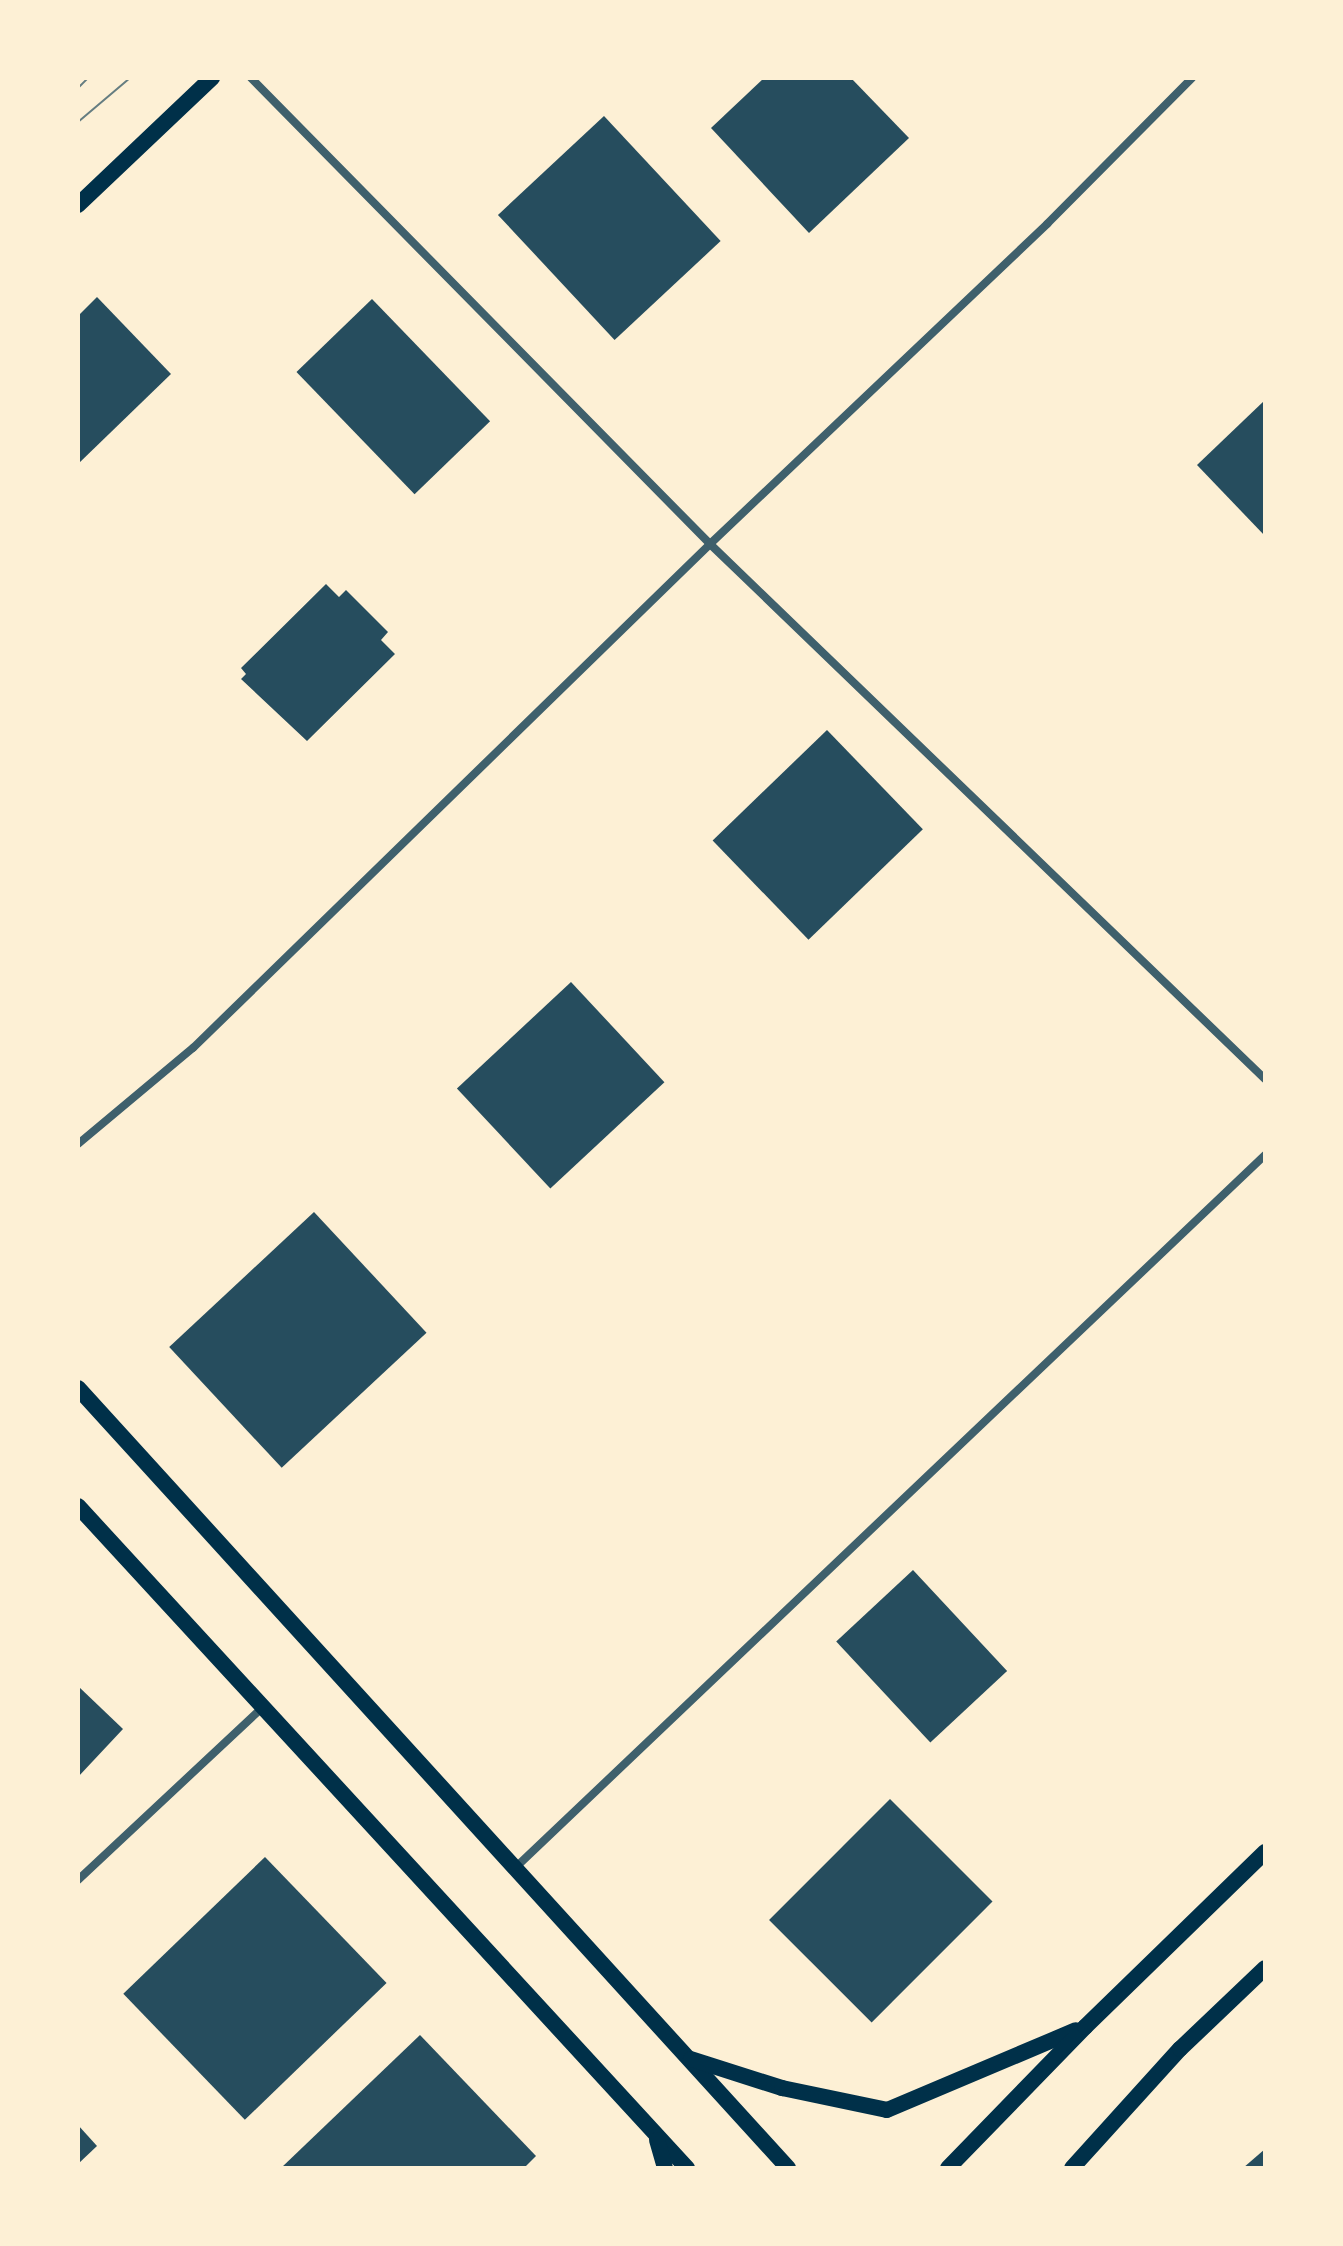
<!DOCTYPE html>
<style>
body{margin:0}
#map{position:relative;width:1343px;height:2246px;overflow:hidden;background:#fdf0d5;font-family:"Open Sans",sans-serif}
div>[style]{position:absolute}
.building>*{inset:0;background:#264d5e;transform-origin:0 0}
.minor>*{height:8px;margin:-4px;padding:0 4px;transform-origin:4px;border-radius:4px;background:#3f606c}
.secondary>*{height:16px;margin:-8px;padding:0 8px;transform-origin:8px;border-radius:8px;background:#003049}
.tram>*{height:2px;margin:-1px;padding:0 1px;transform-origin:1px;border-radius:1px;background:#657d81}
span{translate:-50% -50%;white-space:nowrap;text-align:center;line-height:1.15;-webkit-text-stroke:7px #fdf0d5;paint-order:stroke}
.frame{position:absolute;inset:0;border:80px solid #fdf0d5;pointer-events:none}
</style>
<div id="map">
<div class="building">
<div style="clip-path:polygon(764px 78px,851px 78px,909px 138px,809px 233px,711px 128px)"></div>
<div style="left:604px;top:116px;width:171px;height:145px;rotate:47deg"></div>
<div style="clip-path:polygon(97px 297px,171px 374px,78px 464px,78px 316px)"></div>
<div style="left:372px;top:299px;width:170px;height:105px;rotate:46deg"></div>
<div style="clip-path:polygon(1265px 400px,1265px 536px,1197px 465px)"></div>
<div style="clip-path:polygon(326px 584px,339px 597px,346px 590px,388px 632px,381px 640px,395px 654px,307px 741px,241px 679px,246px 674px,241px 668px)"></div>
<div style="left:827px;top:730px;width:138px;height:159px;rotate:46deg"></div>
<div style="left:571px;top:982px;width:137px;height:156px;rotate:47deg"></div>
<div style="left:314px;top:1212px;width:165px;height:198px;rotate:47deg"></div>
<div style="left:913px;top:1570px;width:138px;height:105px;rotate:47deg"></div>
<div style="clip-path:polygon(78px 1686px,123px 1729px,78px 1777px)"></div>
<div style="left:890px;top:1799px;width:145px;height:171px;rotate:45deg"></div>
<div style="left:265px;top:1857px;width:175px;height:197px;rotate:46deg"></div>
<div style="clip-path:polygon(420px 2035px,536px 2156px,524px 2168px,281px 2168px)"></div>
<div style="clip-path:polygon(78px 2125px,97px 2146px,78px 2164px)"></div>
<div style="clip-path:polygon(1265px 2149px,1265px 2168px,1243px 2168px)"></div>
</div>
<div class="minor">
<div style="left:251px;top:78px;width:654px;rotate:45.43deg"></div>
<div style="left:710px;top:544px;width:771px;rotate:43.95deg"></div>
<div style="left:78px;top:1144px;width:150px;rotate:-39.9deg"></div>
<div style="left:193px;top:1048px;width:722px;rotate:-44.27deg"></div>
<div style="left:710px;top:544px;width:465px;rotate:-43.5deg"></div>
<div style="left:1047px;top:224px;width:206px;rotate:-45.2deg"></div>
<div style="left:515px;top:1868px;width:1035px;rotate:-43.55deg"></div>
<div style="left:78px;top:1880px;width:255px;rotate:-43.1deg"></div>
</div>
<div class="secondary">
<div style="left:78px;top:205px;width:185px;rotate:-43.5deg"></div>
<div style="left:78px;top:1388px;width:1055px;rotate:47.69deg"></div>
<div style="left:78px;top:1506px;width:900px;rotate:47.39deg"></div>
<div style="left:691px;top:2059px;width:96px;rotate:17.7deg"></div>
<div style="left:782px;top:2088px;width:107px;rotate:11.8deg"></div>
<div style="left:887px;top:2110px;width:205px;rotate:-22.9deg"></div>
<div style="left:657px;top:2140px;width:29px;rotate:74deg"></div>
<div style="left:948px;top:2168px;width:197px;rotate:-45.8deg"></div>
<div style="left:1085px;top:2027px;width:251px;rotate:-44.2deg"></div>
<div style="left:1072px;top:2168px;width:161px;rotate:-47.8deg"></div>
<div style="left:1180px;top:2049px;width:117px;rotate:-43.6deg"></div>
</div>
<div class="tram">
<div style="left:78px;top:88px;width:14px;rotate:-45deg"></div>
<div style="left:78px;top:122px;width:68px;rotate:-40.2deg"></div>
</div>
<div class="frame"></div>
</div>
